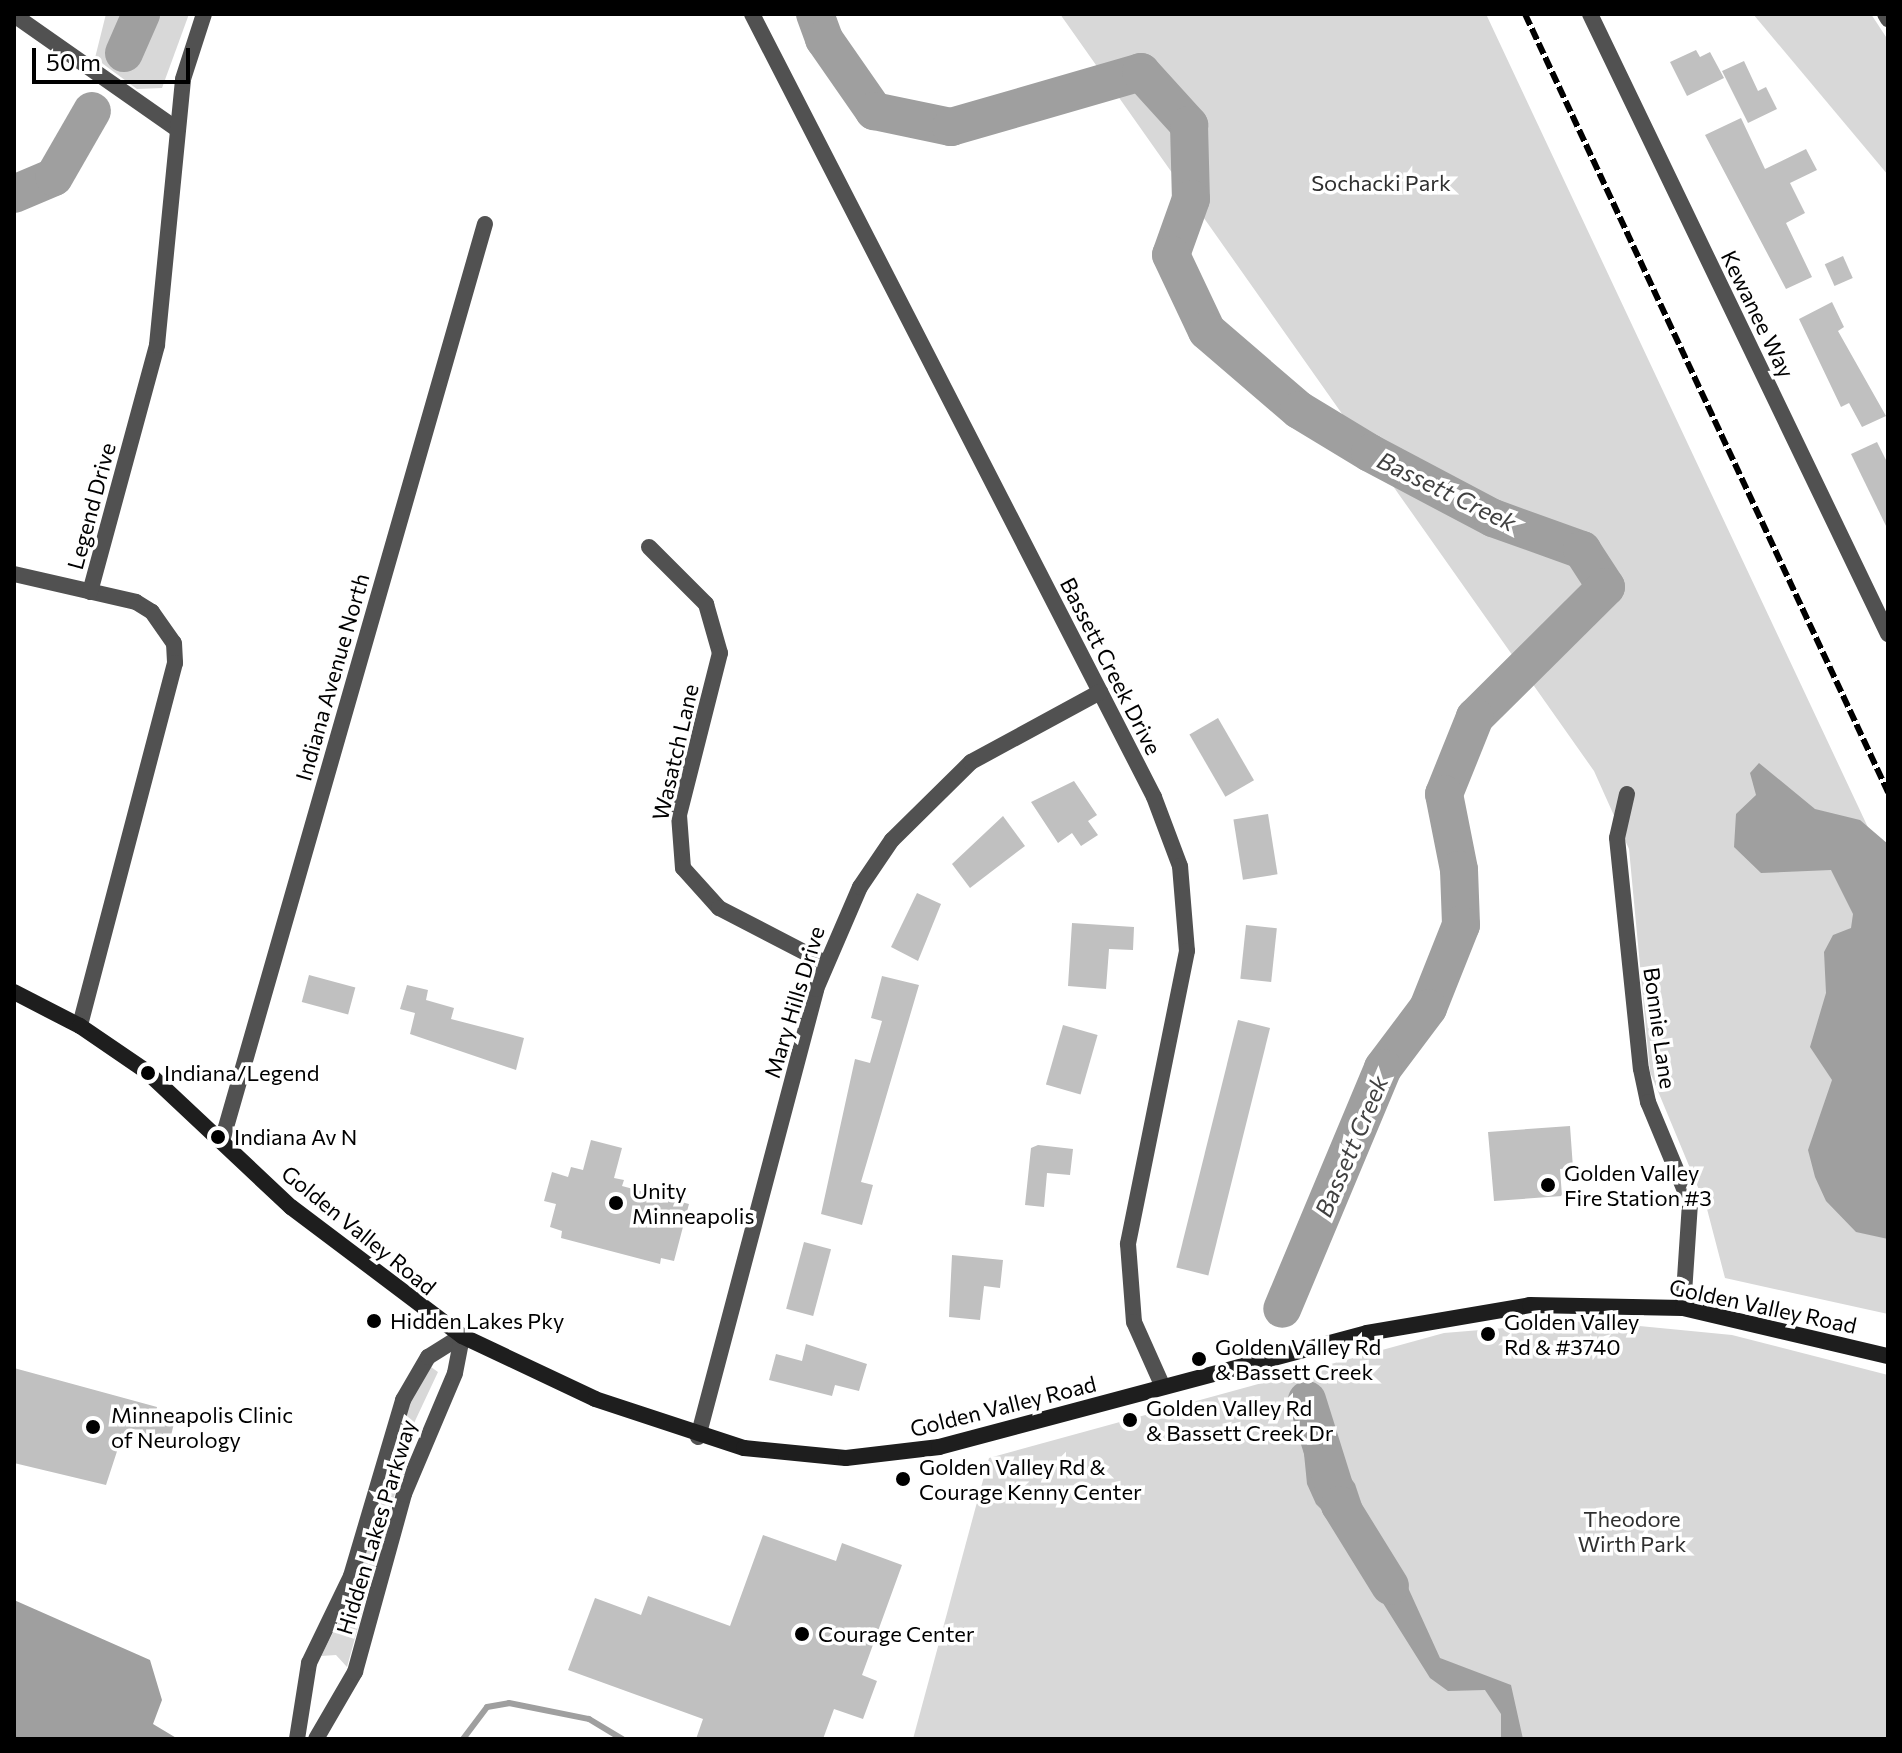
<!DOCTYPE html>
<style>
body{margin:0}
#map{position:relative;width:1902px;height:1753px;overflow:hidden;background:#fff;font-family:Commissioner,sans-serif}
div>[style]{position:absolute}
.green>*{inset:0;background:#d8d8d8}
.water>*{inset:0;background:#9f9f9f}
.stream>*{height:6px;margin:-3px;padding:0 3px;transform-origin:3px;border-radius:3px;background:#9f9f9f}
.river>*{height:38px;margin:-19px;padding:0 19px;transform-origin:19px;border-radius:19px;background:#9f9f9f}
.building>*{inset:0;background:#c0c0c0;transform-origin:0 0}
.street>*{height:16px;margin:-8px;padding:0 8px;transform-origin:8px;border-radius:8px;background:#515151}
.secondary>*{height:16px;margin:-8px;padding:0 8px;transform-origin:8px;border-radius:8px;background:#1e1e1e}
.rail>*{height:6px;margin-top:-3px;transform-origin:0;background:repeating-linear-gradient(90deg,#000 0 12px,transparent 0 16px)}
.dots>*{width:22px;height:22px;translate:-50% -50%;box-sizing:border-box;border:4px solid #fff;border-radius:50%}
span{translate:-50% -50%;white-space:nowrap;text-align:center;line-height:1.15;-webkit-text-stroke:7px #fff;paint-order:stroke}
.park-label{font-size:22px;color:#2f2f2f}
.street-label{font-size:22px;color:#000}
.poi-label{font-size:22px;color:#000}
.left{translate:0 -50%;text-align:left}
.water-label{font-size:24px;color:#404040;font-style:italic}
.frame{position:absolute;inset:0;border:16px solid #000;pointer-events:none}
.scale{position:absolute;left:32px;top:48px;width:158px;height:36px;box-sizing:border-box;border:4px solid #000;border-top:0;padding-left:10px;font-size:24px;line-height:28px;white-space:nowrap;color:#000;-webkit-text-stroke:6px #fff;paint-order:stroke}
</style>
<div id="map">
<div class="green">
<div style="clip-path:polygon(106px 14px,189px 14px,162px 88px,137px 89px,95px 58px)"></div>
<div style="clip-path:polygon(1060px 14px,1486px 14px,1888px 870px,1888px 1314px,1725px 1278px,1707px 1209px,1650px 1072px,1629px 849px,1594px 771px)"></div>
<div style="clip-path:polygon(1753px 14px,1871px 14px,1888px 40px,1888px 175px)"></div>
<div style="clip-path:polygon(1588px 1321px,1732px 1335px,1888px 1375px,1888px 1739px,913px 1739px,989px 1458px,1444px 1333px)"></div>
<div style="clip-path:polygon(431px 1367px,438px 1372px,415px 1421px,347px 1667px,336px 1655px,321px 1656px,351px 1598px,413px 1393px)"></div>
</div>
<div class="water">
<div style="clip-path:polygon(1759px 763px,1815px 809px,1860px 820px,1888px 844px,1888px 1239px,1856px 1232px,1826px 1201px,1815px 1177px,1808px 1150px,1832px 1080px,1810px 1047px,1826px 993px,1824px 952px,1833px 935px,1851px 928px,1853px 914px,1831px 870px,1761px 873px,1734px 847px,1736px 814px,1756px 795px,1750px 773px)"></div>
<div style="clip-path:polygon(1315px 1397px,1332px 1452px,1355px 1484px,1369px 1526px,1349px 1537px,1316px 1504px,1307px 1484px,1299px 1403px)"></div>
<div style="clip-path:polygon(1368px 1538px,1382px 1562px,1405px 1581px,1440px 1658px,1511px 1685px,1523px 1739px,1501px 1739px,1501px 1714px,1485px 1690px,1448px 1691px,1430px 1678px,1376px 1592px,1373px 1571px,1356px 1544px)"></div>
<div style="clip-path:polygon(14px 1600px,150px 1660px,162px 1700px,153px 1724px,178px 1739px,14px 1739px)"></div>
</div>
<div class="stream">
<div style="left:463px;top:1739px;width:40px;rotate:-53deg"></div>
<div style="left:487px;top:1707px;width:22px;rotate:-10deg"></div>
<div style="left:509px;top:1703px;width:82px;rotate:11.3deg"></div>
<div style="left:589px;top:1719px;width:39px;rotate:31deg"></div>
</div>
<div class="river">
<div style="left:815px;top:14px;width:27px;rotate:70deg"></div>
<div style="left:824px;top:39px;width:88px;rotate:55.2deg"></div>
<div style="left:874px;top:111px;width:79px;rotate:11.7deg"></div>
<div style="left:951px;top:127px;width:198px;rotate:-16.1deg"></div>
<div style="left:1141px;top:72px;width:72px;rotate:47.8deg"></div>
<div style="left:1189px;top:125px;width:74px;rotate:88.5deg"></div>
<div style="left:1191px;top:199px;width:59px;rotate:109.7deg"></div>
<div style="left:1171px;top:255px;width:84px;rotate:64.7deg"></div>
<div style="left:1207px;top:331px;width:121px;rotate:40.7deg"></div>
<div style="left:1299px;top:410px;width:83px;rotate:31.2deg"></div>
<div style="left:1370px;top:453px;width:139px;rotate:27.9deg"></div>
<div style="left:1493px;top:518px;width:95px;rotate:19.8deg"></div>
<div style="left:1582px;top:550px;width:44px;rotate:57deg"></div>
<div style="left:1606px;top:587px;width:185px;rotate:135.2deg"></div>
<div style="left:1475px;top:717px;width:83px;rotate:111.9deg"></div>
<div style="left:1444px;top:794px;width:77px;rotate:78.8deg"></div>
<div style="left:1459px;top:870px;width:55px;rotate:87.9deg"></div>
<div style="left:1461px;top:925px;width:89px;rotate:111.7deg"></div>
<div style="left:1428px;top:1008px;width:75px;rotate:126.9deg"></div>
<div style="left:1383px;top:1068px;width:261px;rotate:112.7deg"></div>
<div style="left:124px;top:53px;width:43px;rotate:-66.4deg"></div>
<div style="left:14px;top:194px;width:43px;rotate:-23deg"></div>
<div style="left:54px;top:177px;width:76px;rotate:-60.1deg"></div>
<div style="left:1307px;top:1400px;width:110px;rotate:72.6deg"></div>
<div style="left:1340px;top:1505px;width:95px;rotate:58.3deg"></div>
</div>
<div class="building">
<div style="clip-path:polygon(1696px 50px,1700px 57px,1710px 52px,1724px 78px,1687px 96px,1670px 62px)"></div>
<div style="clip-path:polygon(1744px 61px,1758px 91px,1766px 87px,1777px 109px,1748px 123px,1722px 71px)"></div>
<div style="clip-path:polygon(1741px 118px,1765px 169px,1806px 149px,1817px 170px,1790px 183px,1805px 213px,1786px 223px,1812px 277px,1786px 289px,1705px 135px)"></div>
<div style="left:1843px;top:256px;width:24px;height:20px;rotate:66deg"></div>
<div style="clip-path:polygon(1832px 302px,1844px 327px,1838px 331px,1886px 416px,1862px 427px,1849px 403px,1841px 407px,1799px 319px)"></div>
<div style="clip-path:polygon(1877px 442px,1888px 464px,1888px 530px,1851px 454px)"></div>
<div style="left:1218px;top:718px;width:72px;height:33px;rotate:60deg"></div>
<div style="clip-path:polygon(1074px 781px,1097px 815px,1088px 821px,1098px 835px,1081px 846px,1072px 833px,1058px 843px,1031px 802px)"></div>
<div style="left:1268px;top:814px;width:61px;height:35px;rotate:81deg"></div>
<div style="clip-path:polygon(1003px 816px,1025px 846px,970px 888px,952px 864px)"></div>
<div style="clip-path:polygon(917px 893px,941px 904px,918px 961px,891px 947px)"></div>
<div style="clip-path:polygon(1072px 923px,1134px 927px,1133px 950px,1109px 949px,1106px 989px,1068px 986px)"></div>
<div style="left:1246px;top:925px;width:31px;height:54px;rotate:6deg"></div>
<div style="left:309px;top:975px;width:48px;height:28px;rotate:15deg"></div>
<div style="clip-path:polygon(882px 976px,919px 985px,861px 1182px,873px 1185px,862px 1225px,821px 1214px,855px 1059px,870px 1063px,882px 1021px,871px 1018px)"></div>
<div style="clip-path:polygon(407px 985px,428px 990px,426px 1000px,454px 1008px,451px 1019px,524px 1038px,516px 1070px,410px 1034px,415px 1013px,400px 1009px)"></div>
<div style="left:1238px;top:1020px;width:33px;height:255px;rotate:14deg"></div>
<div style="left:1063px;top:1025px;width:36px;height:62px;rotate:16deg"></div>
<div style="clip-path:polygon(1570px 1126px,1573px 1168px,1560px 1169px,1562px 1196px,1494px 1201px,1488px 1132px)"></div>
<div style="clip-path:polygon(591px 1140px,622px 1148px,614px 1178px,624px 1180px,622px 1186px,689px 1204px,674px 1261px,661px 1258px,660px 1264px,561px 1238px,562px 1231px,550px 1227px,556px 1204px,544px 1201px,552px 1172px,568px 1177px,571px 1167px,583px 1170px)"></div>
<div style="clip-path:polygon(1038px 1145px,1073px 1149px,1070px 1175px,1047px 1173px,1044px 1207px,1025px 1205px,1031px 1148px)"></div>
<div style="left:804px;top:1242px;width:28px;height:69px;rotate:15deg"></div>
<div style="clip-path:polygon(952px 1255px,1003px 1260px,1000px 1288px,984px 1286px,980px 1320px,949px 1317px)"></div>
<div style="clip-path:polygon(806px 1344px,867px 1364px,859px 1391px,835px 1385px,832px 1396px,769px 1380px,776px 1354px,802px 1361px)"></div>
<div style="clip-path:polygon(14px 1368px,157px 1407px,156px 1414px,175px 1419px,168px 1448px,122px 1436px,106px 1485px,14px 1463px)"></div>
<div style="clip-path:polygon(763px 1535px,836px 1561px,842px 1543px,902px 1565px,862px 1675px,877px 1681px,863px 1719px,834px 1709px,823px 1739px,696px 1739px,703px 1719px,568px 1670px,595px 1598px,641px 1615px,648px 1596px,730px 1626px)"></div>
</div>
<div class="street">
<div style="left:752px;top:14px;width:880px;rotate:62.82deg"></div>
<div style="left:1154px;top:797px;width:74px;rotate:69.4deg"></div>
<div style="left:1180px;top:866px;width:85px;rotate:85.3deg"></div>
<div style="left:1187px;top:951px;width:299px;rotate:101.4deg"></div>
<div style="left:1128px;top:1244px;width:78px;rotate:85.6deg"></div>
<div style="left:1134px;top:1322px;width:71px;rotate:66deg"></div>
<div style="left:1590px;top:14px;width:688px;rotate:64.33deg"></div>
<div style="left:1885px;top:14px;width:6px;rotate:59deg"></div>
<div style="left:14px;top:15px;width:200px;rotate:35deg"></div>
<div style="left:649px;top:547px;width:81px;rotate:45deg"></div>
<div style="left:706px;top:604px;width:51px;rotate:74.1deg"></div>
<div style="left:720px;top:653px;width:167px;rotate:104.2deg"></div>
<div style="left:679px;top:815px;width:53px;rotate:85.7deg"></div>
<div style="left:683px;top:868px;width:54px;rotate:48deg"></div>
<div style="left:719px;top:908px;width:119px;rotate:27.4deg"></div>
<div style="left:14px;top:574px;width:125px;rotate:12.9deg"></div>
<div style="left:136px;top:602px;width:19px;rotate:32deg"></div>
<div style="left:152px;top:612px;width:38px;rotate:55deg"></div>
<div style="left:174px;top:643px;width:20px;rotate:87deg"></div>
<div style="left:175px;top:663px;width:375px;rotate:104.7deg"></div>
<div style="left:90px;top:592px;width:256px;rotate:-74.8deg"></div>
<div style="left:157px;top:345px;width:267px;rotate:-84.4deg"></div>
<div style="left:183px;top:79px;width:68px;rotate:-72.1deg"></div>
<div style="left:1627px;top:794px;width:45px;rotate:102.8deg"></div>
<div style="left:1617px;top:838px;width:232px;rotate:84.1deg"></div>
<div style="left:1641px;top:1069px;width:34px;rotate:78deg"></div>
<div style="left:1648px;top:1102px;width:109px;rotate:67.4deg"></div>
<div style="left:1690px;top:1203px;width:105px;rotate:93.8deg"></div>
<div style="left:222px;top:1141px;width:954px;rotate:-74deg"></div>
<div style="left:698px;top:1437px;width:463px;rotate:-75.2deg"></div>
<div style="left:816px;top:989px;width:111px;rotate:-66.7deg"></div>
<div style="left:860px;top:887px;width:57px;rotate:-55.8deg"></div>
<div style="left:892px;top:840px;width:111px;rotate:-44.6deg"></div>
<div style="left:971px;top:762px;width:147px;rotate:-28.5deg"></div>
<div style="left:297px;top:1739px;width:77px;rotate:-81deg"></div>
<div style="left:309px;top:1663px;width:97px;rotate:-64.2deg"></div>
<div style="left:351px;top:1576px;width:184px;rotate:-73.5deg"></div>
<div style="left:403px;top:1400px;width:50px;rotate:-59.8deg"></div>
<div style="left:428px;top:1357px;width:40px;rotate:-32deg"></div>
<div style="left:316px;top:1739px;width:78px;rotate:-59.8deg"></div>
<div style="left:355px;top:1672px;width:185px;rotate:-74.6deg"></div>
<div style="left:404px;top:1494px;width:131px;rotate:-67.1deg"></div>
<div style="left:455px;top:1373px;width:38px;rotate:-79deg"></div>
</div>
<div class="secondary">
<div style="left:14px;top:992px;width:74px;rotate:27.3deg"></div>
<div style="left:80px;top:1026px;width:80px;rotate:34.3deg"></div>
<div style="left:146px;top:1071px;width:199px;rotate:43.2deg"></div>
<div style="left:291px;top:1207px;width:214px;rotate:37deg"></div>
<div style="left:462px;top:1336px;width:147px;rotate:25.3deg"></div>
<div style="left:595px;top:1399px;width:157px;rotate:18.2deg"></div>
<div style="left:744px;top:1448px;width:102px;rotate:5.6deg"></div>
<div style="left:846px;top:1458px;width:94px;rotate:-6.7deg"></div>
<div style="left:939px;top:1447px;width:443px;rotate:-14.9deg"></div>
<div style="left:1367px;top:1333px;width:165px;rotate:-9.7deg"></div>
<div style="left:1530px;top:1305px;width:153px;rotate:1.1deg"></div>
<div style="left:1683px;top:1308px;width:211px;rotate:13.2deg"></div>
</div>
<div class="rail">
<div style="left:1525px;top:14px;width:859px;rotate:64.99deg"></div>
</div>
<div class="dots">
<div style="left:148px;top:1073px;background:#000"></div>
<div style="left:218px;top:1137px;background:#000"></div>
<div style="left:1548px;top:1185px;background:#000"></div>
<div style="left:616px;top:1203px;background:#000"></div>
<div style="left:374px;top:1321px;background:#000"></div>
<div style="left:1488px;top:1334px;background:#000"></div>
<div style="left:1199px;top:1359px;background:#000"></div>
<div style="left:1130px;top:1420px;background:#000"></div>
<div style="left:93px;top:1427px;background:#000"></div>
<div style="left:903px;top:1479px;background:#000"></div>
<div style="left:802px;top:1634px;background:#000"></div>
</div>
<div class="park-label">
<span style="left:1381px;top:183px">Sochacki Park</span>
<span style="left:1632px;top:1531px">Theodore<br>Wirth Park</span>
</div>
<div class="street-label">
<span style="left:1758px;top:314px;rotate:64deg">Kewanee Way</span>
<span style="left:91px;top:506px;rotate:-75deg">Legend Drive</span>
<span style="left:1111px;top:666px;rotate:63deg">Bassett Creek Drive</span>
<span style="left:332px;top:677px;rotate:-74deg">Indiana Avenue North</span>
<span style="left:675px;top:752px;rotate:-77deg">Wasatch Lane</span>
<span style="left:794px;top:1002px;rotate:-73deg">Mary Hills Drive</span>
<span style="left:1660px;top:1028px;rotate:82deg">Bonnie Lane</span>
<span style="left:359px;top:1230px;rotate:39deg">Golden Valley Road</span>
<span style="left:1763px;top:1306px;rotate:12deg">Golden Valley Road</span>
<span style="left:1003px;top:1406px;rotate:-14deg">Golden Valley Road</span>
<span style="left:376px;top:1527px;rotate:-73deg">Hidden Lakes Parkway</span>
</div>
<div class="poi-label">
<span class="left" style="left:164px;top:1073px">Indiana/Legend</span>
<span class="left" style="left:234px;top:1137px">Indiana Av N</span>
<span class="left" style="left:1564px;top:1185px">Golden Valley<br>Fire Station #3</span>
<span class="left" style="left:632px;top:1203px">Unity<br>Minneapolis</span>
<span class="left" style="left:390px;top:1321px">Hidden Lakes Pky</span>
<span class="left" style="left:1504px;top:1334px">Golden Valley<br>Rd &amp; #3740</span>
<span class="left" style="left:1215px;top:1359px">Golden Valley Rd<br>&amp; Bassett Creek</span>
<span class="left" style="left:1146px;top:1420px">Golden Valley Rd<br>&amp; Bassett Creek Dr</span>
<span class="left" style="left:111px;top:1427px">Minneapolis Clinic<br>of Neurology</span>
<span class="left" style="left:919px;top:1479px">Golden Valley Rd &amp;<br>Courage Kenny Center</span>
<span class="left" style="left:818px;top:1634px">Courage Center</span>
</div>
<div class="water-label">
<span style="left:1447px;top:491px;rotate:26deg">Bassett Creek</span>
<span style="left:1351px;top:1146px;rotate:-67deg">Bassett Creek</span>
</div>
<div class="frame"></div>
<div class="scale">50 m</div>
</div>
